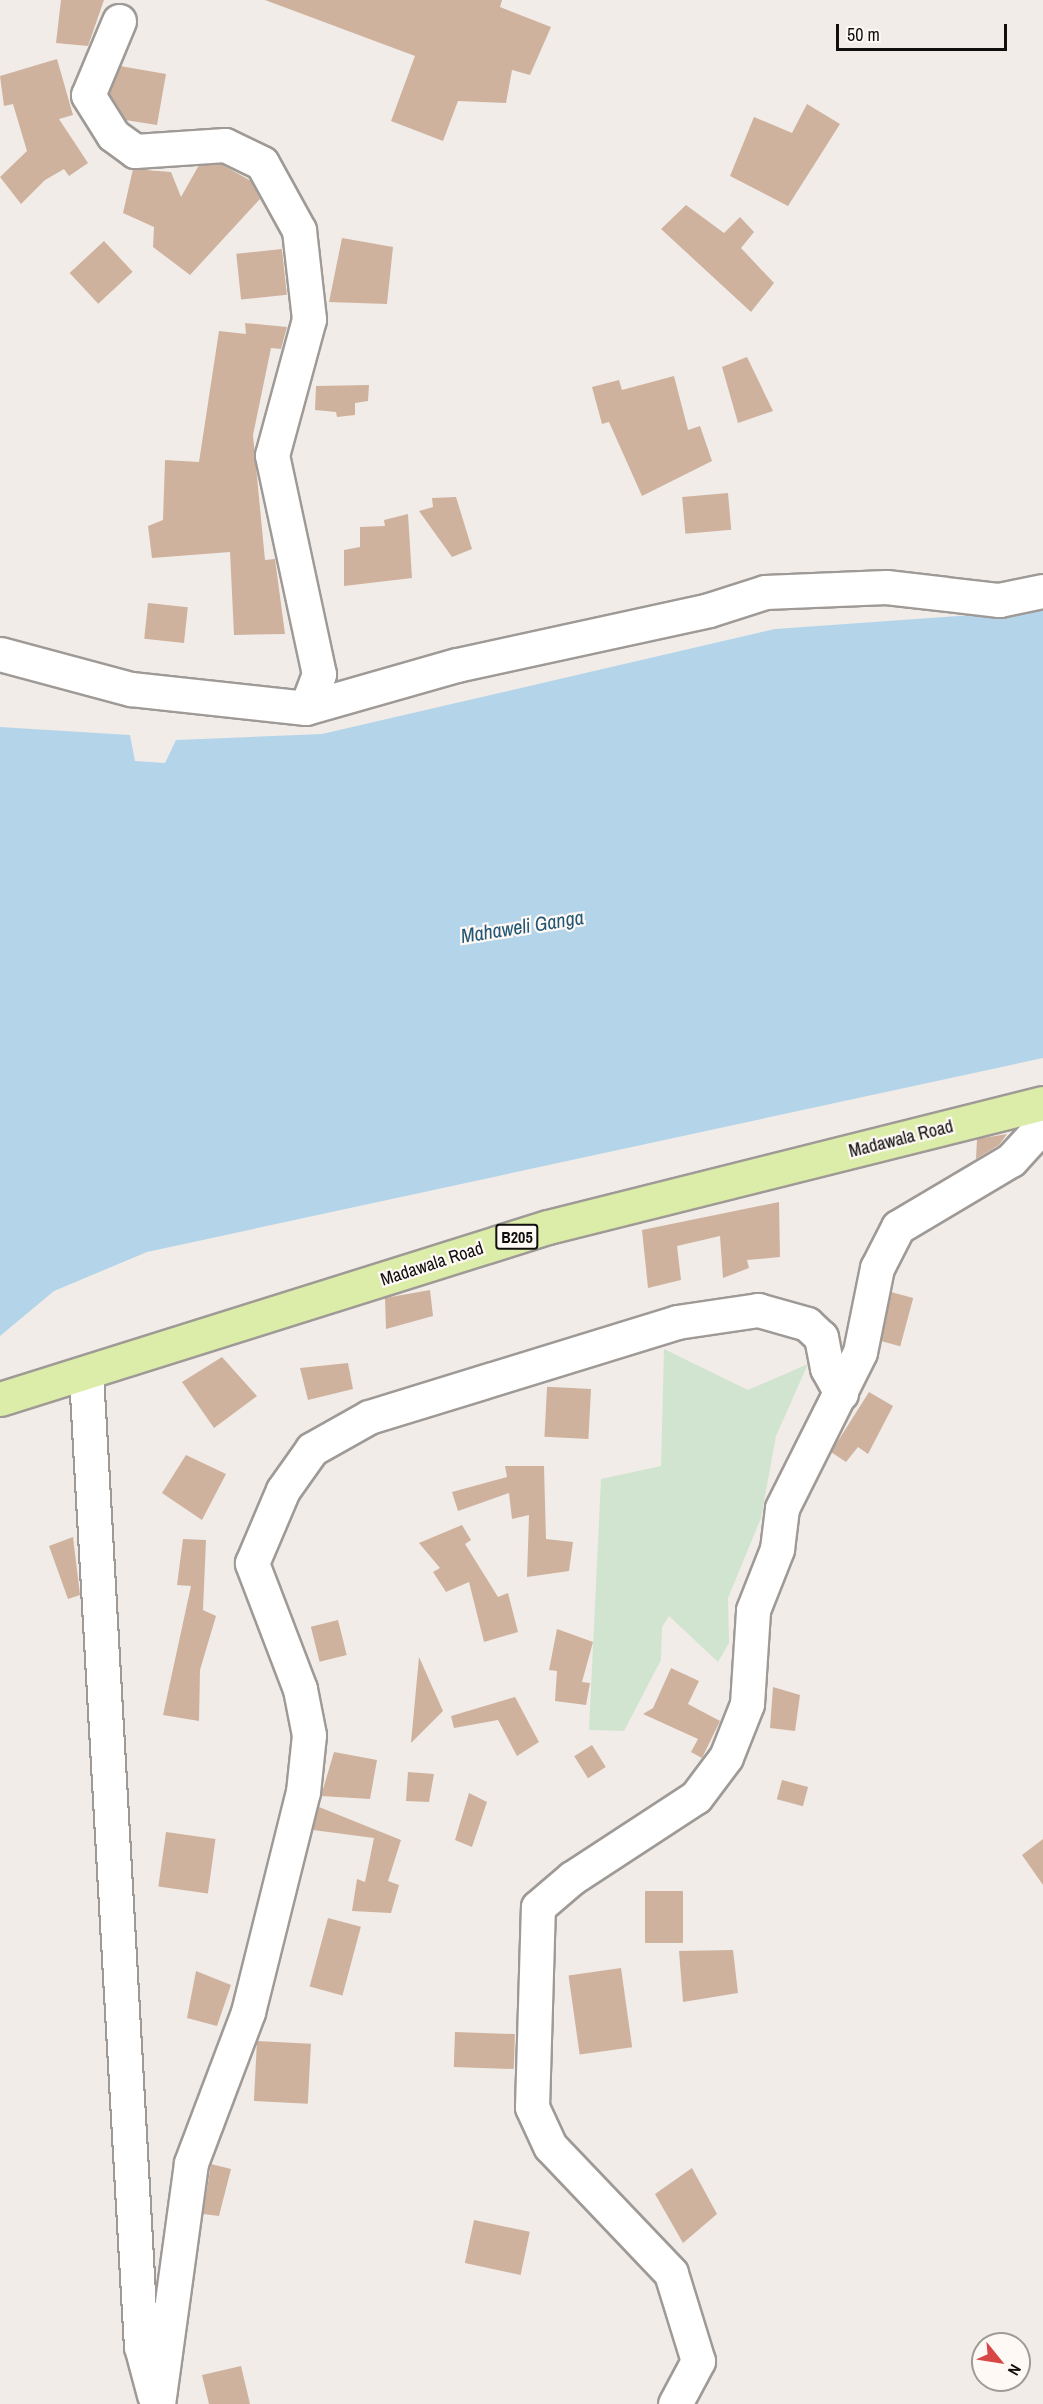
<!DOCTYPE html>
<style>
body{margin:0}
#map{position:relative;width:1043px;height:2404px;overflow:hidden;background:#f1ece8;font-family:"Archivo Narrow",sans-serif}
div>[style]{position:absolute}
.green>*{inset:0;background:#d1e4cf}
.water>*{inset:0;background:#b4d5e9}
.building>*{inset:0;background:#cfb29d;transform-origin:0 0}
.roads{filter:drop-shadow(2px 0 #9f9a96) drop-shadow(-2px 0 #9f9a96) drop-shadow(0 2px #9f9a96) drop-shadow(0 -2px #9f9a96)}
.minor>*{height:33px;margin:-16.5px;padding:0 16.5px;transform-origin:16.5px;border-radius:16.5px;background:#fff}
.major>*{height:33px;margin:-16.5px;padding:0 16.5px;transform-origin:16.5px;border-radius:16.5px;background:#dcedaa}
span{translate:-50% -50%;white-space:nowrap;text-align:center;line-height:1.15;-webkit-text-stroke:4.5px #fff9f6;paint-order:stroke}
.shield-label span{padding:2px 4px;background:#fff9f6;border:2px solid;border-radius:4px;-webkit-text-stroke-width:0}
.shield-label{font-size:16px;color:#100f0e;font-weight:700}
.street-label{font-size:18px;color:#100f0e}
.water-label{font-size:20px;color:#215775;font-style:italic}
.north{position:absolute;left:971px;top:2332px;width:60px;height:60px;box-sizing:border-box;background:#fff9f6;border:2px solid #9f9b99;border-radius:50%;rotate:120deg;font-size:16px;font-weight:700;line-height:24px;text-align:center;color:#100f0e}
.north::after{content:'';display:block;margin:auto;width:21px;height:27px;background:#d64745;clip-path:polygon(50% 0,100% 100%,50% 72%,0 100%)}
.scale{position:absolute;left:836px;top:24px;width:171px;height:27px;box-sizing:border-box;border:3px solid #100f0e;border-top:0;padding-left:8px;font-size:18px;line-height:21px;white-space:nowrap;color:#100f0e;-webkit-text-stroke:4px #fff9f6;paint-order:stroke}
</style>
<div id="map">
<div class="green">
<div style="clip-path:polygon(664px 1349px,748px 1390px,808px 1364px,776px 1436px,761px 1518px,728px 1598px,729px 1643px,718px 1662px,669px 1616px,662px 1627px,661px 1660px,624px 1731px,589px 1730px,601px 1479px,661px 1466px)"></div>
</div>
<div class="water">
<div style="clip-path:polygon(1043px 610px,1043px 1058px,147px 1252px,54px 1291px,0 1336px,0 727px,130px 735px,135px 761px,165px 763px,176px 740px,322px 734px,775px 629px)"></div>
</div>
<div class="building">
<div style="clip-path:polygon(61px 0,104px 0,88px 46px,56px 43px)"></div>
<div style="clip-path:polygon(265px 0,502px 0,500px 7px,551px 27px,530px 75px,512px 70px,506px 103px,458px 101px,443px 141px,391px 121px,415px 56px)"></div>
<div style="clip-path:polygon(57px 59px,73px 115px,59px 119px,88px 163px,69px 176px,64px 169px,45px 180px,21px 204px,0 177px,27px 151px,13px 104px,4px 106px,0 76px)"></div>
<div style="clip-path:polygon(120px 66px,166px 74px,157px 125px,125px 120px,109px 94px)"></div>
<div style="clip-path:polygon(807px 104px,840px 124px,788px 206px,730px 176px,754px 117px,792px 133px)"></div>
<div style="clip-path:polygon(221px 164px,251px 181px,260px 199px,190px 275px,153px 247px,154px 227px,123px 213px,133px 169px,171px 172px,181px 197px,199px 165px)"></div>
<div style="clip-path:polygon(686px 205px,724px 233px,740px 217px,754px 232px,741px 248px,774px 283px,751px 312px,661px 229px)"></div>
<div style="clip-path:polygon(342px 238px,393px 247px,387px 304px,329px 302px)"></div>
<div style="left:104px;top:241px;width:42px;height:47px;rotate:47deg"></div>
<div style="left:282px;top:249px;width:46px;height:46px;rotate:84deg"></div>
<div style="clip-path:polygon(245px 323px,287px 327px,281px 349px,271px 348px,253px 435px,265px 560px,275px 559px,285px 634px,234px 635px,230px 552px,152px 558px,148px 526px,163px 520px,165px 460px,199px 462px,219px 331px,246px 334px)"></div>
<div style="clip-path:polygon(747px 357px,773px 411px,738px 423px,722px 367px)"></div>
<div style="clip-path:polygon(674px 376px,688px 430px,700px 426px,712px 461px,642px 496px,609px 422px,602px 424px,592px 387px,619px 380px,622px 390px)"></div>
<div style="clip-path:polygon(369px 385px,368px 401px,355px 403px,355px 415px,337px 417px,336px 412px,315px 410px,316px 386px)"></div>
<div style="left:728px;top:493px;width:37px;height:46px;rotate:85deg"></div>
<div style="clip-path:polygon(456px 497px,472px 549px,452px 557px,419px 511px,433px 507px,432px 498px)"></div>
<div style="clip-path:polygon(408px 514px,412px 578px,344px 586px,344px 550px,360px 547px,360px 527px,385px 526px,384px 520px)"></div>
<div style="left:148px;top:603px;width:40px;height:36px;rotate:6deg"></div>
<div style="clip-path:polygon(1007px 1134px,999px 1145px,976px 1159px,977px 1139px)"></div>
<div style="clip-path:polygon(779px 1202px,780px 1257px,747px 1260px,749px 1268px,723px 1278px,720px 1236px,677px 1246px,681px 1280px,648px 1288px,642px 1230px)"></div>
<div style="clip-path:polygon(430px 1290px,433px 1316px,386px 1329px,385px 1298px)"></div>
<div style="left:891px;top:1292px;width:23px;height:50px;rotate:15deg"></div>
<div style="clip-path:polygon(222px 1357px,257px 1396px,214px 1428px,182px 1382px)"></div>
<div style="clip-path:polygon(348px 1363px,353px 1389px,308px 1400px,300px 1368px)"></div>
<div style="left:591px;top:1389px;width:50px;height:44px;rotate:93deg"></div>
<div style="clip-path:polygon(869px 1392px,893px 1406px,868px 1454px,858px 1447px,846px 1462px,831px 1452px)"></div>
<div style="clip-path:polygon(186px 1455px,226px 1474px,202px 1520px,162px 1493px)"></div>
<div style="clip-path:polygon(505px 1466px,544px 1466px,546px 1539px,573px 1542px,569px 1571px,527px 1577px,529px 1515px,512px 1519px,509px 1493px,458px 1511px,452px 1492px,507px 1477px)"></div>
<div style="clip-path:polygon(462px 1525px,471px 1540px,465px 1544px,498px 1597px,508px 1593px,518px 1632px,484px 1642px,469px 1582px,446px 1592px,433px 1572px,440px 1568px,419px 1543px)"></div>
<div style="clip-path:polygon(73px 1537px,80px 1595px,68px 1599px,49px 1546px)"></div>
<div style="clip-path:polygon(183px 1539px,206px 1540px,203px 1610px,216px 1616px,200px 1670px,199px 1721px,163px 1715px,191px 1586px,177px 1585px)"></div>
<div style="left:338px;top:1620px;width:36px;height:28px;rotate:76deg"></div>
<div style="clip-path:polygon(557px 1629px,593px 1642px,582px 1682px,590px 1683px,586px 1705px,555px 1701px,557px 1671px,549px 1670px)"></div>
<div style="clip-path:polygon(419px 1657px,443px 1711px,411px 1743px)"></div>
<div style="clip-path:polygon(671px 1668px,699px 1681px,688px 1704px,720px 1721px,702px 1758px,691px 1752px,698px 1739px,643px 1714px,653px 1708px)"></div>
<div style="clip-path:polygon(773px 1687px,800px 1695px,795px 1731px,770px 1728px)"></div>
<div style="clip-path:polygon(515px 1697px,539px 1742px,517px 1756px,498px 1720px,454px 1728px,451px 1716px)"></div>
<div style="left:592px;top:1745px;width:26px;height:21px;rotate:58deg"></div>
<div style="clip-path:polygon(334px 1752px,377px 1760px,370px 1799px,321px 1796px)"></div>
<div style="clip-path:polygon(408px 1772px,434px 1774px,429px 1802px,406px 1801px)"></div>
<div style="left:782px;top:1780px;width:27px;height:20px;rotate:15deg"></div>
<div style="clip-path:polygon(469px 1793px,487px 1802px,472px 1847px,455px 1840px)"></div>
<div style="clip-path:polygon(319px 1807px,401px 1840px,388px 1881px,399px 1885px,391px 1913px,352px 1911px,357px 1879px,365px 1882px,374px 1838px,313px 1830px)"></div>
<div style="left:166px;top:1832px;width:50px;height:55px;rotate:8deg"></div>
<div style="clip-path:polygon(1043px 1839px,1043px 1885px,1022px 1855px)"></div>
<div style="left:645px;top:1891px;width:38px;height:52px"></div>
<div style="left:328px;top:1918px;width:34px;height:71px;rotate:15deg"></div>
<div style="clip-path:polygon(733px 1950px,738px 1993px,683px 2002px,679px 1951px)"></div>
<div style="left:621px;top:1968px;width:80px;height:53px;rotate:82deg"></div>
<div style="clip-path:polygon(196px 1971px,231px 1985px,217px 2026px,187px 2018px)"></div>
<div style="left:455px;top:2032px;width:60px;height:35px;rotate:2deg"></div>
<div style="left:257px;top:2041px;width:54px;height:60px;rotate:3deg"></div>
<div style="clip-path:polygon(211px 2164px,231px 2169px,219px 2216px,203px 2214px)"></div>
<div style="clip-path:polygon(692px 2168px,717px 2214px,683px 2243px,655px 2194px)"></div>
<div style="left:474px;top:2220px;width:57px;height:44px;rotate:12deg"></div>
<div style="clip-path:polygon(241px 2366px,250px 2404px,209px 2404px,202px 2375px)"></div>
</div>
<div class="roads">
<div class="minor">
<div style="left:119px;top:21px;width:80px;rotate:112.7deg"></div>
<div style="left:88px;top:95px;width:47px;rotate:58deg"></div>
<div style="left:113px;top:135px;width:27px;rotate:36deg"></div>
<div style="left:135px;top:151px;width:90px;rotate:-3.8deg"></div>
<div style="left:225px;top:145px;width:41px;rotate:25.9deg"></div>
<div style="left:262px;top:163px;width:77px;rotate:61.1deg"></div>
<div style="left:299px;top:230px;width:90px;rotate:83.6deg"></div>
<div style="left:309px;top:319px;width:141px;rotate:105.2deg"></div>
<div style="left:272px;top:455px;width:224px;rotate:77.9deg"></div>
<div style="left:319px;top:674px;width:36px;rotate:111deg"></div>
<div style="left:0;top:654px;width:136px;rotate:15deg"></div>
<div style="left:131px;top:689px;width:176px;rotate:6.2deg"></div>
<div style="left:306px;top:708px;width:157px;rotate:-15.9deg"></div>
<div style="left:457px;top:665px;width:258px;rotate:-12.3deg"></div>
<div style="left:709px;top:610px;width:59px;rotate:-17.8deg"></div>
<div style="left:765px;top:592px;width:121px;rotate:-2.4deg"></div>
<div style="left:886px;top:587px;width:114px;rotate:6.6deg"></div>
<div style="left:999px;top:600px;width:45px;rotate:-11.6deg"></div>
<div style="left:86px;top:1375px;width:973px;rotate:86.76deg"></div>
<div style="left:141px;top:2346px;width:51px;rotate:75.1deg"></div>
<div style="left:158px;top:2404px;width:243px;rotate:-82.2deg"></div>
<div style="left:191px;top:2163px;width:161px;rotate:-69.3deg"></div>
<div style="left:248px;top:2012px;width:227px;rotate:-76deg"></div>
<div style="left:303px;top:1792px;width:57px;rotate:-84deg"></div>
<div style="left:309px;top:1735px;width:47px;rotate:-101.1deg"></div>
<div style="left:300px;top:1689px;width:135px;rotate:-110.9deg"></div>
<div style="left:252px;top:1563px;width:79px;rotate:-67deg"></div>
<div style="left:283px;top:1490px;width:50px;rotate:-54.7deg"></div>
<div style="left:312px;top:1449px;width:65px;rotate:-29.3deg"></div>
<div style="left:369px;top:1417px;width:322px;rotate:-17.1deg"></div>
<div style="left:677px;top:1322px;width:82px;rotate:-8.4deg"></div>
<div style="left:758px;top:1310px;width:51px;rotate:15.9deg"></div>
<div style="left:807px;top:1324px;width:19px;rotate:43deg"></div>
<div style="left:821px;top:1337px;width:32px;rotate:79deg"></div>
<div style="left:827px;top:1368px;width:29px;rotate:61deg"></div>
<div style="left:675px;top:2404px;width:49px;rotate:-61.9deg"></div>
<div style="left:698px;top:2361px;width:92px;rotate:-107.1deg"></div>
<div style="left:671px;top:2273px;width:175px;rotate:-133.6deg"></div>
<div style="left:550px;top:2146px;width:43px;rotate:-114.8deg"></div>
<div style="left:532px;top:2107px;width:200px;rotate:-88.3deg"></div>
<div style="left:538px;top:1907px;width:45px;rotate:-40.5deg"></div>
<div style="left:572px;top:1878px;width:148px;rotate:-33.2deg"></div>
<div style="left:696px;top:1797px;width:50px;rotate:-53.1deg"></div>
<div style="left:726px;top:1757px;width:57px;rotate:-68.4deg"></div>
<div style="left:747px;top:1704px;width:94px;rotate:-86.3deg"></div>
<div style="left:753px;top:1610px;width:66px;rotate:-68.5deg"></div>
<div style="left:777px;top:1549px;width:41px;rotate:-83deg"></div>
<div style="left:782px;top:1508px;width:174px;rotate:-63.4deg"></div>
<div style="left:860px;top:1352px;width:86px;rotate:-78.6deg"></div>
<div style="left:877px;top:1268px;width:46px;rotate:-62.9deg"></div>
<div style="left:898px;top:1227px;width:131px;rotate:-30.7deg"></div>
<div style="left:1011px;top:1160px;width:47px;rotate:-47.6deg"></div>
</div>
<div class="major">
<div style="left:0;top:1399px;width:574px;rotate:-17.43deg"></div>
<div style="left:548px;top:1227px;width:510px;rotate:-14.06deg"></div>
</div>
</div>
<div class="shield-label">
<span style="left:517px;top:1237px">B205</span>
</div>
<div class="street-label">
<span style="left:901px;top:1139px;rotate:-14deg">Madawala Road</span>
<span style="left:432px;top:1264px;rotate:-18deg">Madawala Road</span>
</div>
<div class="water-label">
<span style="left:522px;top:926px;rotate:-9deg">Mahaweli Ganga</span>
</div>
<div class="north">N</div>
<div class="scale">50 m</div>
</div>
